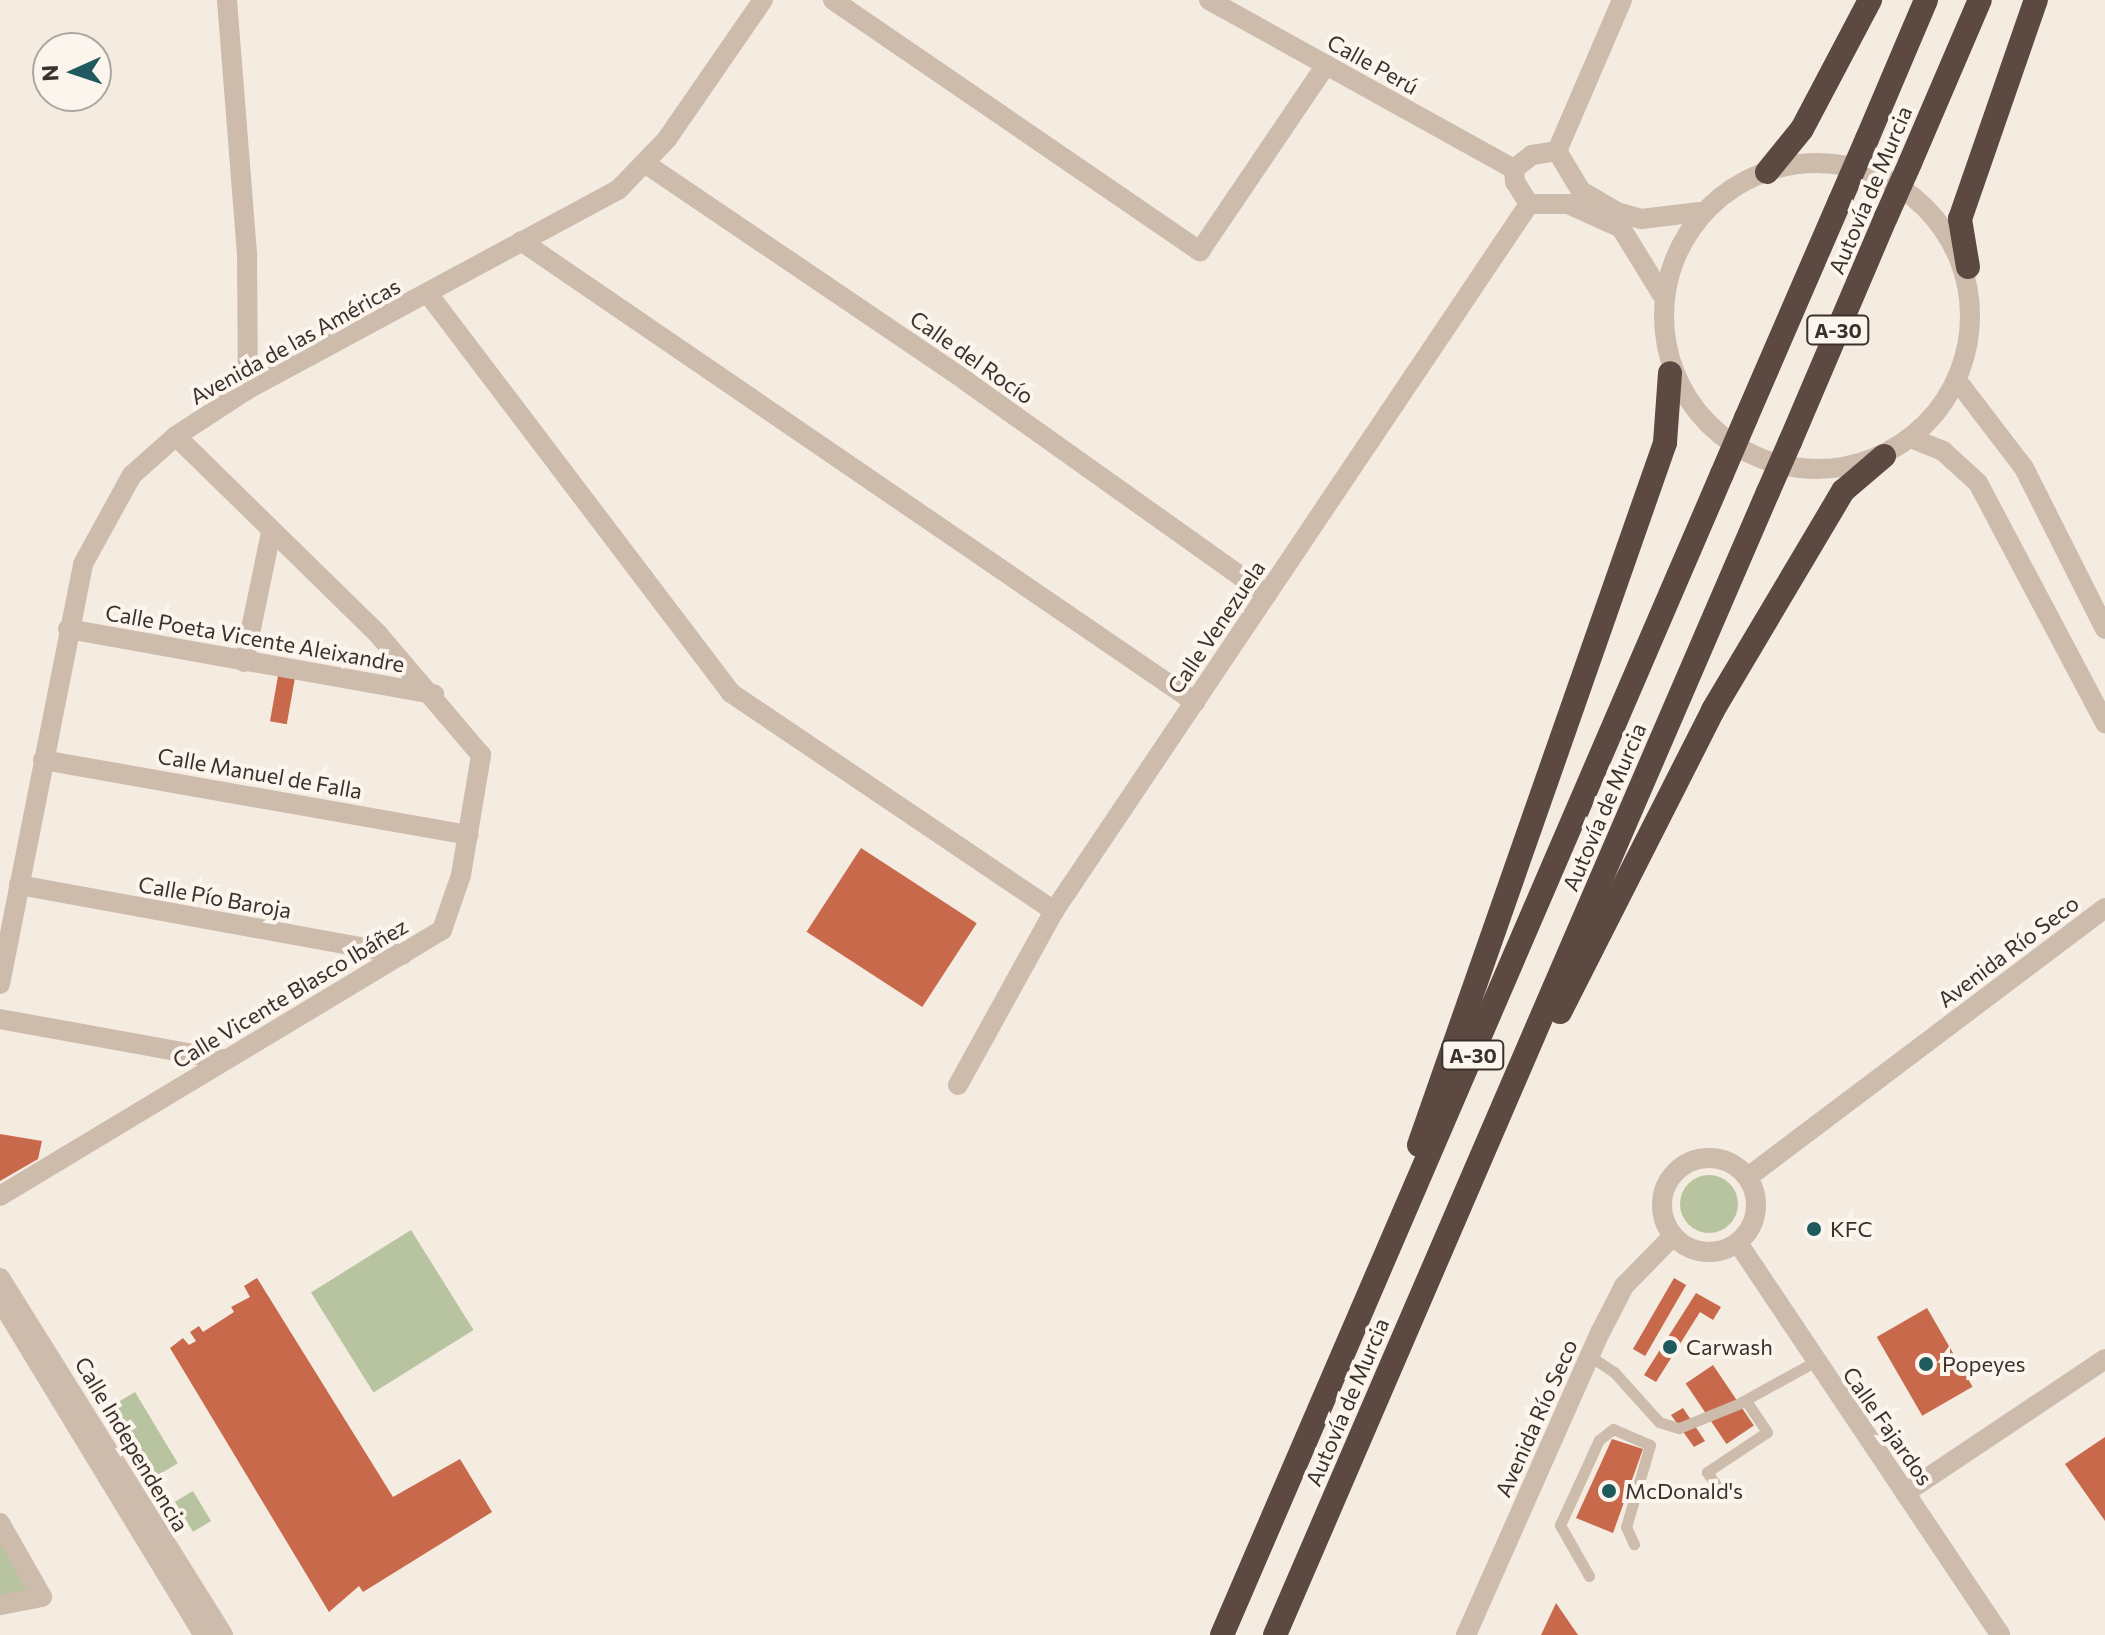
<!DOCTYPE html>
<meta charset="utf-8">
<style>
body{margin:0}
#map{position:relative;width:2105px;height:1635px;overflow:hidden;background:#f4ebe1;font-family:Commissioner,sans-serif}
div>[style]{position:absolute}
.green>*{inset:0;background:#b8c4a0;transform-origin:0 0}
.round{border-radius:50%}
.building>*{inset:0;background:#c8694b;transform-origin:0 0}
.service>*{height:11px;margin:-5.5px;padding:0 5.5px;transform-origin:5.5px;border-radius:5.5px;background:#cdbbac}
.minor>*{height:20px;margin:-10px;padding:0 10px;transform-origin:10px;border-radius:10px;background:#cdbbac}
.minor>.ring{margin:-10px;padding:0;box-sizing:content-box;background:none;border:20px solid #cdbbac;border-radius:50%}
.tertiary>*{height:20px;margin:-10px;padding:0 10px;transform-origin:10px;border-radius:10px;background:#cdbbac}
.tertiary>.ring{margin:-10px;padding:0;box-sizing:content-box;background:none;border:20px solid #cdbbac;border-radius:50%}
.motorway>*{height:24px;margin:-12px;padding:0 12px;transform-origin:12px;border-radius:12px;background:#5c4a42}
.motorway-bridge>*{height:24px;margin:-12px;padding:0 12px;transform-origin:12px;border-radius:12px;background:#5c4a42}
.dots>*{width:22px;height:22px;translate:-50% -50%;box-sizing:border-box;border:4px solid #fbf5ee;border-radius:50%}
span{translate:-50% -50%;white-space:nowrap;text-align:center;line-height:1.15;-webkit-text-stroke:8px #fbf5ee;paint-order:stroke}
.shield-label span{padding:2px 6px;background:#fbf5ee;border:2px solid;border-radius:6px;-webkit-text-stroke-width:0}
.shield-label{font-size:20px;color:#3b302b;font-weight:700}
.street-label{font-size:22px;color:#3b302b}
.poi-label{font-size:22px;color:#3b302b}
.left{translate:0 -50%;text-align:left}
.north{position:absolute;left:32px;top:32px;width:80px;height:80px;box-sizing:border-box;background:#fbf5ee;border:2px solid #aea6a0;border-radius:50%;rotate:267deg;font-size:22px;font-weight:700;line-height:32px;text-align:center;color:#3b302b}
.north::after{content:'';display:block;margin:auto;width:28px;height:36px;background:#1f5a5e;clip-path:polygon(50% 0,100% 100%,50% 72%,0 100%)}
</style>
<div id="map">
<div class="green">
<div class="round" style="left:1680px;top:1175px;width:58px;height:58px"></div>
<div style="left:411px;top:1230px;width:118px;height:118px;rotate:58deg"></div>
<div style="left:135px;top:1392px;width:83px;height:36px;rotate:59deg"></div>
<div style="left:193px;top:1491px;width:35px;height:21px;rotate:59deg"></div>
<div style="clip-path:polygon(0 1534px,30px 1591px,0 1597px)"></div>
</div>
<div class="building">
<div style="left:278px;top:676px;width:17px;height:46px;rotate:10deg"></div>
<div style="left:861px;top:848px;width:138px;height:100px;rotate:33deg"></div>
<div style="clip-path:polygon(0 1134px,42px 1141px,38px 1159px,0 1181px)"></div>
<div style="clip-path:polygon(257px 1278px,393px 1497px,460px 1459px,492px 1512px,363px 1592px,359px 1586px,329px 1612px,170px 1348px,183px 1338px,189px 1345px,196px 1341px,190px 1332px,199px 1326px,203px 1332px,234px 1312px,231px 1307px,250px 1297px,244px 1286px)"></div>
<div style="left:1674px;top:1278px;width:14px;height:82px;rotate:30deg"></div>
<div style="clip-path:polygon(1696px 1293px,1721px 1307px,1713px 1320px,1700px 1312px,1656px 1382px,1644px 1375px)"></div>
<div style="left:1927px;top:1308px;width:91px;height:58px;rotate:60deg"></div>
<div style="left:1713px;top:1365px;width:73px;height:33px;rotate:56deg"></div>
<div style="clip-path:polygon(1683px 1408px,1705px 1441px,1694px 1447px,1671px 1415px)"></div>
<div style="clip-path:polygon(2105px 1437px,2105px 1521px,2065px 1464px)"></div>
<div style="clip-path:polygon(1612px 1439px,1643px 1449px,1613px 1533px,1576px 1518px)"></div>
<div style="clip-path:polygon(1556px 1603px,1578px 1635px,1541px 1635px)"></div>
</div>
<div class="service">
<div style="left:1590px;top:1356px;width:29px;rotate:34deg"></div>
<div style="left:1614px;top:1372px;width:67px;rotate:48deg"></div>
<div style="left:1659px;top:1422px;width:21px;rotate:17deg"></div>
<div style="left:1679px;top:1428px;width:64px;rotate:-22.1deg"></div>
<div style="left:1738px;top:1404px;width:87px;rotate:-28.9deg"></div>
<div style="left:1716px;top:1485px;width:16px;rotate:-125deg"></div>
<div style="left:1707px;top:1472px;width:72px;rotate:-33.7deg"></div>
<div style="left:1767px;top:1432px;width:37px;rotate:-124deg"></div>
<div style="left:1589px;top:1576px;width:59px;rotate:-119.6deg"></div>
<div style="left:1560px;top:1525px;width:94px;rotate:-65.4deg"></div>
<div style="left:1599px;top:1440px;width:18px;rotate:-38deg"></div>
<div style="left:1613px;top:1429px;width:40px;rotate:23.4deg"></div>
<div style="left:1650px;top:1445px;width:85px;rotate:106.3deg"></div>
<div style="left:1626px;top:1527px;width:19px;rotate:65deg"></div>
</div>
<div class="minor">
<div style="left:227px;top:0;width:254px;rotate:85.5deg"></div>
<div style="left:247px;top:253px;width:136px;rotate:89.6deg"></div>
<div style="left:833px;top:0;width:445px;rotate:34.4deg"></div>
<div style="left:1200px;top:251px;width:225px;rotate:-55.9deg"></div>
<div style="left:1557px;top:151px;width:164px;rotate:-66.7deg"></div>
<div style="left:646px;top:164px;width:387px;rotate:34.1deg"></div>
<div style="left:966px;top:381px;width:369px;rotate:35.4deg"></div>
<div style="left:521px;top:241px;width:817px;rotate:34.37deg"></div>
<div style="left:429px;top:295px;width:500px;rotate:52.8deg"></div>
<div style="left:731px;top:693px;width:390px;rotate:34deg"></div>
<div style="left:68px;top:629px;width:372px;rotate:10.1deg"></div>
<div style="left:244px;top:662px;width:132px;rotate:-78.2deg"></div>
<div style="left:43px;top:760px;width:432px;rotate:10deg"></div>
<div style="left:19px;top:885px;width:390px;rotate:10.3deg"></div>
<div style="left:0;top:984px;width:428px;rotate:-78.8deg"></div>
<div style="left:83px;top:564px;width:102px;rotate:-61.2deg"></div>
<div style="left:132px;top:475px;width:59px;rotate:-41.6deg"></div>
<div style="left:176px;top:436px;width:86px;rotate:-33.1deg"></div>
<div style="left:248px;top:389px;width:420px;rotate:-28.3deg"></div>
<div style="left:618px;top:190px;width:71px;rotate:-46.1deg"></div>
<div style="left:667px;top:139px;width:169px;rotate:-55.4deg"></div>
<div style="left:0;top:1019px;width:229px;rotate:10.3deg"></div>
<div style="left:958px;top:1085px;width:199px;rotate:-61.1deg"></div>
<div style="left:1054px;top:911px;width:852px;rotate:-56.1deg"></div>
<div class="ring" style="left:1662px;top:1158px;width:74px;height:74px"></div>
<div style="left:1748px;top:1177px;width:447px;rotate:-37deg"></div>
<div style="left:0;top:1196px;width:516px;rotate:-31.04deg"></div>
<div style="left:442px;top:930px;width:58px;rotate:-70.9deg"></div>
<div style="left:461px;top:875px;width:122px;rotate:-80.5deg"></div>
<div style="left:481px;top:755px;width:159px;rotate:-130.4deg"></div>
<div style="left:378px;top:634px;width:283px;rotate:-135.6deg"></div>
<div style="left:1738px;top:1243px;width:471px;rotate:56.2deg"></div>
<div style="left:0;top:1278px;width:421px;rotate:58deg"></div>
<div style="left:0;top:1300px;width:392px;rotate:58.7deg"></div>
<div style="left:1905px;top:1493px;width:241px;rotate:-33.8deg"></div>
<div style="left:0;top:1523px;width:85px;rotate:60.4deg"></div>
<div style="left:42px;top:1597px;width:43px;rotate:169.2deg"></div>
<div style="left:1466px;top:1635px;width:333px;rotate:-66.1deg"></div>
<div style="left:1601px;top:1331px;width:51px;rotate:-62.9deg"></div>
<div style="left:1624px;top:1286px;width:70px;rotate:-45.6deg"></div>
</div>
<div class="tertiary">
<div style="left:1209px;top:0;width:349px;rotate:29deg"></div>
<div class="ring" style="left:1664px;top:163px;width:286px;height:286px"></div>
<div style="left:1661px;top:293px;width:76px;rotate:-121.6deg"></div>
<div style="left:1621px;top:228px;width:58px;rotate:-155.6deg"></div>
<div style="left:1568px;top:204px;width:39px;rotate:180deg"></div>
<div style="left:1529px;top:204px;width:26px;rotate:-122deg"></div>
<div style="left:1515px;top:182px;width:13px;rotate:-94deg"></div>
<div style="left:1514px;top:169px;width:23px;rotate:-38deg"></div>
<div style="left:1532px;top:155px;width:25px;rotate:-9deg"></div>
<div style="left:1557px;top:151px;width:47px;rotate:59deg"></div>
<div style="left:1581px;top:191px;width:42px;rotate:30.3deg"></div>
<div style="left:1617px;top:212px;width:25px;rotate:16deg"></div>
<div style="left:1641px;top:219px;width:59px;rotate:-6.8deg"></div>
<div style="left:1959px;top:383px;width:107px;rotate:52.6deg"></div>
<div style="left:2024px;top:468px;width:180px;rotate:63.3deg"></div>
<div style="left:1911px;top:438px;width:35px;rotate:22deg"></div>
<div style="left:1943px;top:451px;width:47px;rotate:42.4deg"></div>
<div style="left:1978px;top:483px;width:272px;rotate:62.1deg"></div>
</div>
<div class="motorway">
<div style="left:1867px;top:139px;width:151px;rotate:-67deg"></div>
<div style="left:1910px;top:163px;width:177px;rotate:-66.8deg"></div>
<div style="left:1767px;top:172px;width:55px;rotate:-50.9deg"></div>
<div style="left:1802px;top:129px;width:146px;rotate:-62.2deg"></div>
<div style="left:1968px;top:267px;width:49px;rotate:-99.5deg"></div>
<div style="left:1960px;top:219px;width:232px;rotate:-70.9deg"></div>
<div style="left:1746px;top:418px;width:236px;rotate:-66.6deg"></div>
<div style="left:1790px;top:442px;width:245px;rotate:-66.9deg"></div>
<div style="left:1560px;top:1012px;width:339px;rotate:-63.1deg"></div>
<div style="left:1713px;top:710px;width:255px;rotate:-59.3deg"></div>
<div style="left:1843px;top:491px;width:54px;rotate:-40.5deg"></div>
<div style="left:1419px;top:1145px;width:744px;rotate:-70.69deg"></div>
<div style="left:1665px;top:443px;width:70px;rotate:-85.9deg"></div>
<div style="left:1222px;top:1635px;width:1264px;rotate:-66.7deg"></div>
<div style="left:1275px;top:1635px;width:1245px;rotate:-66.67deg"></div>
</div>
<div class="motorway-bridge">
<div style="left:1840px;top:201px;width:68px;rotate:-66.5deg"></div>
<div style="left:1886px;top:217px;width:59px;rotate:-66deg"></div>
<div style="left:1722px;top:474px;width:61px;rotate:-66.8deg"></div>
<div style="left:1768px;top:492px;width:55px;rotate:-66.3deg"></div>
</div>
<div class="dots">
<div style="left:1814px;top:1229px;background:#1f5a5e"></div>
<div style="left:1670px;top:1347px;background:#1f5a5e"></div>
<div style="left:1926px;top:1364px;background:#1f5a5e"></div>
<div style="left:1609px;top:1491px;background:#1f5a5e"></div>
</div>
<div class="shield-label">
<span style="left:1838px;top:330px">A-30</span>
<span style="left:1473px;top:1055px">A-30</span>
</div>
<div class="street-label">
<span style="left:1373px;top:64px;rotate:29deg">Calle Perú</span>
<span style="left:1870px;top:190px;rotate:-67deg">Autovía de Murcia</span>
<span style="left:295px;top:341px;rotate:-29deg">Avenida de las Américas</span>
<span style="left:972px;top:357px;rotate:35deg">Calle del Rocío</span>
<span style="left:1216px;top:627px;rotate:-56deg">Calle Venezuela</span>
<span style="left:255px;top:638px;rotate:10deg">Calle Poeta Vicente Aleixandre</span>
<span style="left:260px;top:773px;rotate:10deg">Calle Manuel de Falla</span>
<span style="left:1604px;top:807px;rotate:-67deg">Autovía de Murcia</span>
<span style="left:215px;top:897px;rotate:10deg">Calle Pío Baroja</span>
<span style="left:2008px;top:951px;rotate:-37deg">Avenida Río Seco</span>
<span style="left:290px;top:993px;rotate:-31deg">Calle Vicente Blasco Ibáñez</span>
<span style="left:1347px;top:1402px;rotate:-67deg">Autovía de Murcia</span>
<span style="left:1536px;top:1418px;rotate:-66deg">Avenida Río Seco</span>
<span style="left:1888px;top:1426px;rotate:55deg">Calle Fajardos</span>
<span style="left:132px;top:1444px;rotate:59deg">Calle Independencia</span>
</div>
<div class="poi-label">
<span class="left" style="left:1830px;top:1229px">KFC</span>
<span class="left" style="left:1686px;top:1347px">Carwash</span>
<span class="left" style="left:1942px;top:1364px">Popeyes</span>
<span class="left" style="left:1625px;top:1491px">McDonald's</span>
</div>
<div class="north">N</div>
</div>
